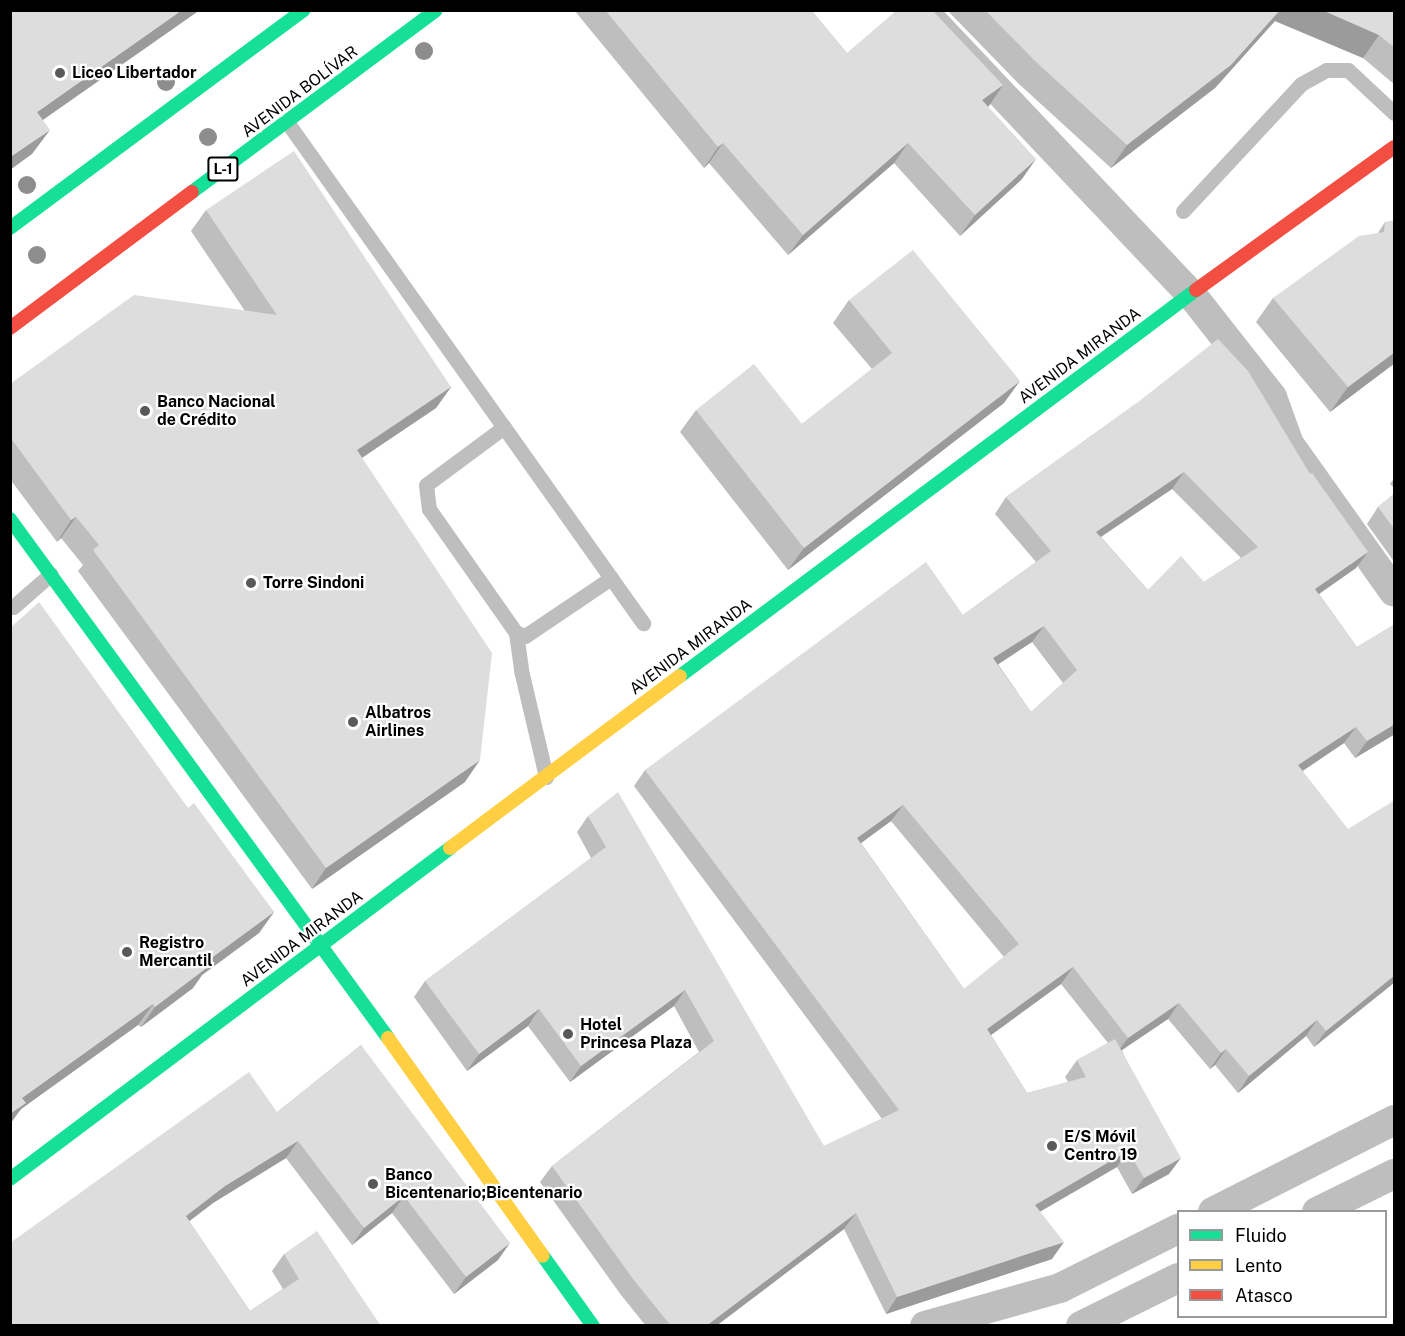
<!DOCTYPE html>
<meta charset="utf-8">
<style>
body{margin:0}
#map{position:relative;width:1405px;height:1336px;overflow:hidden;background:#fff;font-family:"Public Sans",sans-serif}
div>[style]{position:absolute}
.lane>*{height:15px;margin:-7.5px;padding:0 7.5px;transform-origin:7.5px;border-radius:7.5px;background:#bebebe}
.street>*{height:30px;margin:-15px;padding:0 15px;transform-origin:15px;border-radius:15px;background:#bebebe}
.fast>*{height:14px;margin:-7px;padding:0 7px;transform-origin:7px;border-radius:7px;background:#16e098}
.slow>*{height:14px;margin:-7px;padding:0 7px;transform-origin:7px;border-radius:7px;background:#ffcf43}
.jam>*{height:14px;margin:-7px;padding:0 7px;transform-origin:7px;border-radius:7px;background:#f24e42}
.trees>*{width:18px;height:18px;margin:-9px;border-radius:50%;background:#8d8d8d}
.wall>*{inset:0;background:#bebebe}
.shaded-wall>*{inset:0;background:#9b9b9b}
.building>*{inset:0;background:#ddd}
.dots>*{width:16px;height:16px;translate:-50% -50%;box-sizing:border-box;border:3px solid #fff;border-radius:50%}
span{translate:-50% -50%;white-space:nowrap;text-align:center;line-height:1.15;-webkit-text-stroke:4.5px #fff;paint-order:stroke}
.shield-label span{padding:2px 4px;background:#fff;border:2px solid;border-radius:4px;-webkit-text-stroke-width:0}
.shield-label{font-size:15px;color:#000;font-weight:700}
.poi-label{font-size:16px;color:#000;font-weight:700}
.left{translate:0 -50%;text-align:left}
.street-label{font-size:16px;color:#000}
.frame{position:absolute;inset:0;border:12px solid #000;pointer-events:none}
.legend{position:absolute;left:1177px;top:1210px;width:210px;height:108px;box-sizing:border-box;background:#fff;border:2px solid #999;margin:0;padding:8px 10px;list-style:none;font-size:18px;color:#000}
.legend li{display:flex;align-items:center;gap:12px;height:30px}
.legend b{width:30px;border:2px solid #999}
</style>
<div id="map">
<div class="lane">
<div style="left:287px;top:122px;width:615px;rotate:54.6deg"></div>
<div style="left:1183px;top:211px;width:173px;rotate:-47.1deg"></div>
<div style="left:1301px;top:84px;width:29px;rotate:-29deg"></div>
<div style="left:1326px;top:70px;width:22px"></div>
<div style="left:1348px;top:70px;width:63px;rotate:43.1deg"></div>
<div style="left:504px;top:427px;width:97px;rotate:143.4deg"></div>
<div style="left:426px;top:485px;width:24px;rotate:83deg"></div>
<div style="left:429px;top:509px;width:151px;rotate:54.9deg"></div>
<div style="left:516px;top:633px;width:9px;rotate:18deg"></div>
<div style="left:525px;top:636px;width:104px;rotate:-34deg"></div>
<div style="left:13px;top:607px;width:50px;rotate:-41deg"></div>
<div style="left:516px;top:633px;width:37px;rotate:82deg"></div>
<div style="left:521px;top:670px;width:110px;rotate:76.8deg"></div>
</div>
<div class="street">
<div style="left:922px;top:10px;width:391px;rotate:46.6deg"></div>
<div style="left:1191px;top:294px;width:131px;rotate:51.8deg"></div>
<div style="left:1272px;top:397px;width:50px;rotate:70.1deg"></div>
<div style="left:1289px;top:444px;width:181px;rotate:54.6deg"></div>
<div style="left:1213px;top:1212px;width:203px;rotate:-26.9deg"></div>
<div style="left:1317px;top:1212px;width:86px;rotate:-26.3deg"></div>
<div style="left:925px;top:1326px;width:140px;rotate:-15.7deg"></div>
<div style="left:1060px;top:1288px;width:132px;rotate:-26.6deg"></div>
<div style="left:1081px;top:1326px;width:108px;rotate:-26.3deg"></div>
</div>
<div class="fast">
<div style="left:192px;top:192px;width:304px;rotate:-36.7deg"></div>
<div style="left:10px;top:228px;width:366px;rotate:-36.6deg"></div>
<div style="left:10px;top:519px;width:642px;rotate:53.93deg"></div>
<div style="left:680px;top:676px;width:644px;rotate:-36.8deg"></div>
<div style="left:10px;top:1179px;width:551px;rotate:-36.95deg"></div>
<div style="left:543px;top:1256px;width:86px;rotate:54.5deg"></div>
</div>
<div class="slow">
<div style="left:450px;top:848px;width:287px;rotate:-36.8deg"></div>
<div style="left:388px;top:1038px;width:267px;rotate:54.6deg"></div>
</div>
<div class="jam">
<div style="left:1196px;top:290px;width:244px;rotate:-35.8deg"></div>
<div style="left:10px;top:328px;width:227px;rotate:-36.8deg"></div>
</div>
<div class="trees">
<div style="left:424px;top:51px"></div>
<div style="left:166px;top:82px"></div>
<div style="left:208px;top:137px"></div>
<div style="left:27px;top:185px"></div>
<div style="left:37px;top:255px"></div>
</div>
<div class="wall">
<div style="clip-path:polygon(574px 10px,811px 10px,847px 53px,989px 106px,988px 106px,1022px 179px,960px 236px,894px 163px,788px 255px,709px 163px,704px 168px)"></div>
<div style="clip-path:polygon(947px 10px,1395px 10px,1395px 85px,1363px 58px,1275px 21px,1215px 88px,1111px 168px,1019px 84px)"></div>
<div style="clip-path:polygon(206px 210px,451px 387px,436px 408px,362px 458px,465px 782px,312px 889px,78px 571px,83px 565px,61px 538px,57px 542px,10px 479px,10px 384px,245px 311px,191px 231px)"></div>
<div style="clip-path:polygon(1395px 221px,1395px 363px,1330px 412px,1256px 322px,1273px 298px,1378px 233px,1385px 222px)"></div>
<div style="clip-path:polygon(849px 300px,1004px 403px,788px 570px,680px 432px,696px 410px,802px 424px,872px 369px,833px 323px)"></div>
<div style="clip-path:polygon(evenodd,1137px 403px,1356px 568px,1319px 594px,1357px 647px,1395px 624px,1395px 734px,1355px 758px,1344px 743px,1303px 771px,1395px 982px,1314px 1047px,1306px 1036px,1238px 1093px,1215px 1065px,1210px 1069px,1168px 1019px,1122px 1050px,1169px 1174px,1132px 1194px,1117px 1167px,1040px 1211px,1052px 1259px,886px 1314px,844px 1229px,716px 1326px,646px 1326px,621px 1295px,540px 1182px,552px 1166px,699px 1052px,674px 1006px,570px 1082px,528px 1026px,467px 1071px,414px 997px,425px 981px,591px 858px,577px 832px,588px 816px,824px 1146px,882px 1119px,634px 786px,645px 770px,963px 615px,1036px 562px,995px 514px,1006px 497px,1137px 403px,1172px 489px,1241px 558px,1204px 582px,1148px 590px,1101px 537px,1172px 489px,1137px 403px,1032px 642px,1063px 683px,1031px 712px,998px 664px,1032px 642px,1137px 403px,891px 821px,1004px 957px,964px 989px,861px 843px,891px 821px,1137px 403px,1061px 984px,1108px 1043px,1077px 1060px,1065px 1077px,1068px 1082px,1027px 1093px,991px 1035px,1061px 984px)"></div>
<div style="clip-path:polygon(1395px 477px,1395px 489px,1390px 484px)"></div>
<div style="clip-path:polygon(1395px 493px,1395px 563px,1367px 524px,1378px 507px)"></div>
<div style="clip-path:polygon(10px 628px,188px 808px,274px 912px,259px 933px,202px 975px,193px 988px,141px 1027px,138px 1025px,21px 1109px,10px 1124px)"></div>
<div style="clip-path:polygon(361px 1045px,498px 1260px,454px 1294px,392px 1213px,352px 1245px,286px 1158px,213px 1203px,189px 1221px,250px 1311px,283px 1289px,272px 1271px,284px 1254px,381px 1326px,10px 1326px)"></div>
</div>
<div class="shaded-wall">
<div style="clip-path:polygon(182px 10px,200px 10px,20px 136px,37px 112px)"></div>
<div style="clip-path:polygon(1280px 10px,1322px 10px,1379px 35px,1363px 58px,1275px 21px,1215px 88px,1111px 168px,1127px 145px)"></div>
<div style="clip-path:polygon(1003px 85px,989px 106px,968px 121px,982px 100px)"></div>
<div style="clip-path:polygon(50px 130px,32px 154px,10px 170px,10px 157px)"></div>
<div style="clip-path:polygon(723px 143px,709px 163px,704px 168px,718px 147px)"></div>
<div style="clip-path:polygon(908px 143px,894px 163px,788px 255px,803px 235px)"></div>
<div style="clip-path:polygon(1036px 159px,1022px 179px,960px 236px,975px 215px)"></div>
<div style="clip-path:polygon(1395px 352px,1395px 363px,1330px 412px,1348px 387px)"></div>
<div style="clip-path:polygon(1020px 381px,1004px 403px,788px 570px,804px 548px)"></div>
<div style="clip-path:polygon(451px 387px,436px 408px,342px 471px,357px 450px)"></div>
<div style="clip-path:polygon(1184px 472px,1172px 489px,1084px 548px,1096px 532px)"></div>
<div style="clip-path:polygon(76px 517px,61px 538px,57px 542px,71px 520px)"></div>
<div style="clip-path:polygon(1368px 552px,1356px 568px,1303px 605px,1315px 589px)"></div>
<div style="clip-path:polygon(1044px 626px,1032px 642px,982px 675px,993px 658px)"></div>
<div style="clip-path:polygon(1395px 724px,1395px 734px,1355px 758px,1367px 741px)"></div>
<div style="clip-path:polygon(1356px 727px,1344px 743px,1287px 781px,1298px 765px)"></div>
<div style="clip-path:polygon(480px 760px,465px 782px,312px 889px,326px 868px)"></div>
<div style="clip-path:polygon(903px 805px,891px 821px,846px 854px,857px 838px)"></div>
<div style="clip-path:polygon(274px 912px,259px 933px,202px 975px,193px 988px,141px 1027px,155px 1007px,206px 962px)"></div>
<div style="clip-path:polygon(1073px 967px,1061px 984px,976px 1046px,987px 1029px)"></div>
<div style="clip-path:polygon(1395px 975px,1395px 982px,1314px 1047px,1326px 1031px)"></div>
<div style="clip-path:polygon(685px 990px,674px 1006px,570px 1082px,581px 1066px)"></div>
<div style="clip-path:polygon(1179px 1003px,1168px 1019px,1116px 1054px,1128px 1038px)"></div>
<div style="clip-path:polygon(153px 1004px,138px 1025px,21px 1109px,10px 1124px,10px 1114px,22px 1098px)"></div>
<div style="clip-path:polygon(539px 1009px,528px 1026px,467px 1071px,479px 1054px)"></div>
<div style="clip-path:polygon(1317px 1020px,1306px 1036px,1238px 1093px,1249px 1076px)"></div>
<div style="clip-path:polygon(1226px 1049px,1215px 1065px,1210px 1069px,1221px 1053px)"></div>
<div style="clip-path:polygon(298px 1141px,286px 1158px,213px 1203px,174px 1233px,186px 1216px,225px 1186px)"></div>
<div style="clip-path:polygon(1128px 1151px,1117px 1167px,1024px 1221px,1035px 1205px)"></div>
<div style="clip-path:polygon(1181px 1158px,1169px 1174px,1132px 1194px,1144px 1178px)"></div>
<div style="clip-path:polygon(404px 1196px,392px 1213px,352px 1245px,364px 1228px)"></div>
<div style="clip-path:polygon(856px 1213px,844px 1229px,716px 1326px,706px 1326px)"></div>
<div style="clip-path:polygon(1064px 1242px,1052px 1259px,886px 1314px,897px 1297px)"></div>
<div style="clip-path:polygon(510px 1243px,498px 1260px,454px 1294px,466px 1277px)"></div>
</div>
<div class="building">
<div style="clip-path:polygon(10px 10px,182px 10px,37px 112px,50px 130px,10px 157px)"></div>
<div style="clip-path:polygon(605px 10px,811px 10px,847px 53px,897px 10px,932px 10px,1003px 85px,982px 100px,1036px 159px,975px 215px,908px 143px,803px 235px,723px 143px,718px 147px)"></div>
<div style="clip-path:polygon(985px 10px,1280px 10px,1231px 65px,1127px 145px,1035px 61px)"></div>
<div style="clip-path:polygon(1322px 10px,1395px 10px,1395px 48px,1379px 35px)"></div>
<div style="clip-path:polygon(294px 151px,451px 387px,357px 450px,492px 653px,480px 760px,326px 868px,93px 550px,99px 545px,76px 517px,71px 520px,10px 437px,10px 384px,134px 295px,277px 315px,206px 210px)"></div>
<div style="clip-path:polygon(1395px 221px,1395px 352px,1348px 387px,1273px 298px,1359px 236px,1384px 232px,1385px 222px)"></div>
<div style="clip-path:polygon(913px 250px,1020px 381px,804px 548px,696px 410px,754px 364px,802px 424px,892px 353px,849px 300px)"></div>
<div style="clip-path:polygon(evenodd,1218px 339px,1248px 371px,1310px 474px,1312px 473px,1368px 552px,1315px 589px,1357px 647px,1395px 624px,1395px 724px,1367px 741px,1356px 727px,1298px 765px,1348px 829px,1395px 800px,1395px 975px,1326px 1031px,1317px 1020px,1249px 1076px,1226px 1049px,1221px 1053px,1179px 1003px,1128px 1038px,1073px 967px,987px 1029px,1027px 1093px,1086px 1077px,1077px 1060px,1115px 1039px,1181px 1158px,1144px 1178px,1128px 1151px,1035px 1205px,1064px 1242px,897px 1297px,856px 1213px,706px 1326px,671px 1326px,633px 1279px,552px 1166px,714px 1041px,685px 990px,581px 1066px,539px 1009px,479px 1054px,425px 981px,606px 847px,588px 816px,618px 792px,824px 1146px,899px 1110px,645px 770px,926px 562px,963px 615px,1051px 551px,1006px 497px,1137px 403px,1218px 339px,1184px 472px,1258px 547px,1204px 582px,1181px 556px,1148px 590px,1096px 532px,1184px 472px,1218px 339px,1044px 626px,1077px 670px,1031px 712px,993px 658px,1044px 626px,1218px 339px,903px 805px,1019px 944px,964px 989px,857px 838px,903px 805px)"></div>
<div style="clip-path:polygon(1395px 493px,1395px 530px,1378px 507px)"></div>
<div style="clip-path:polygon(39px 602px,188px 808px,194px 803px,274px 912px,206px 962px,208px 967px,155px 1007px,153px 1004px,22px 1098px,26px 1103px,10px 1114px,10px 628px)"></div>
<div style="clip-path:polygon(361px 1045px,510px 1243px,466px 1277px,404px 1196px,364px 1228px,298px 1141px,225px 1186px,186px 1216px,250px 1311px,299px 1279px,284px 1254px,317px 1231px,381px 1326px,10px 1326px,10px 1243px,249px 1072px,277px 1112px)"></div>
</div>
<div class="dots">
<div style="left:60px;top:73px;background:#595959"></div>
<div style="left:145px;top:411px;background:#595959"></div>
<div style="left:251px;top:583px;background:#595959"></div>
<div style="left:353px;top:722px;background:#595959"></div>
<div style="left:127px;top:952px;background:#595959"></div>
<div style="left:568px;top:1034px;background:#595959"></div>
<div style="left:1052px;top:1146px;background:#595959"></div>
<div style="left:373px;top:1184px;background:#595959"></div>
</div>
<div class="shield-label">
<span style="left:223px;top:169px">L-1</span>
</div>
<div class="poi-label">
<span class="left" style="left:72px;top:73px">Liceo Libertador</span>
<span class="left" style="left:157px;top:411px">Banco Nacional<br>de Crédito</span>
<span class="left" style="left:263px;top:583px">Torre Sindoni</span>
<span class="left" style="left:365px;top:722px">Albatros<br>Airlines</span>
<span class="left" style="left:139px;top:952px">Registro<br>Mercantil</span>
<span class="left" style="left:580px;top:1034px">Hotel<br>Princesa Plaza</span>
<span class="left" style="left:1064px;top:1146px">E/S Móvil<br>Centro 19</span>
<span class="left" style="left:385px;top:1184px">Banco<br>Bicentenario;Bicentenario</span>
</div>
<div class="street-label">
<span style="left:300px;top:92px;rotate:-37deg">AVENIDA BOLÍVAR</span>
<span style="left:1080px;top:356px;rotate:-37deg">AVENIDA MIRANDA</span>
<span style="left:691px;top:647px;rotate:-37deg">AVENIDA MIRANDA</span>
<span style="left:302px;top:939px;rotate:-37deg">AVENIDA MIRANDA</span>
</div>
<div class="frame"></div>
<ul class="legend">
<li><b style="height:8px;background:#16e098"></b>Fluido</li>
<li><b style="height:8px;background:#ffcf43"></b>Lento</li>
<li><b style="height:8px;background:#f24e42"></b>Atasco</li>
</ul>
</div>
